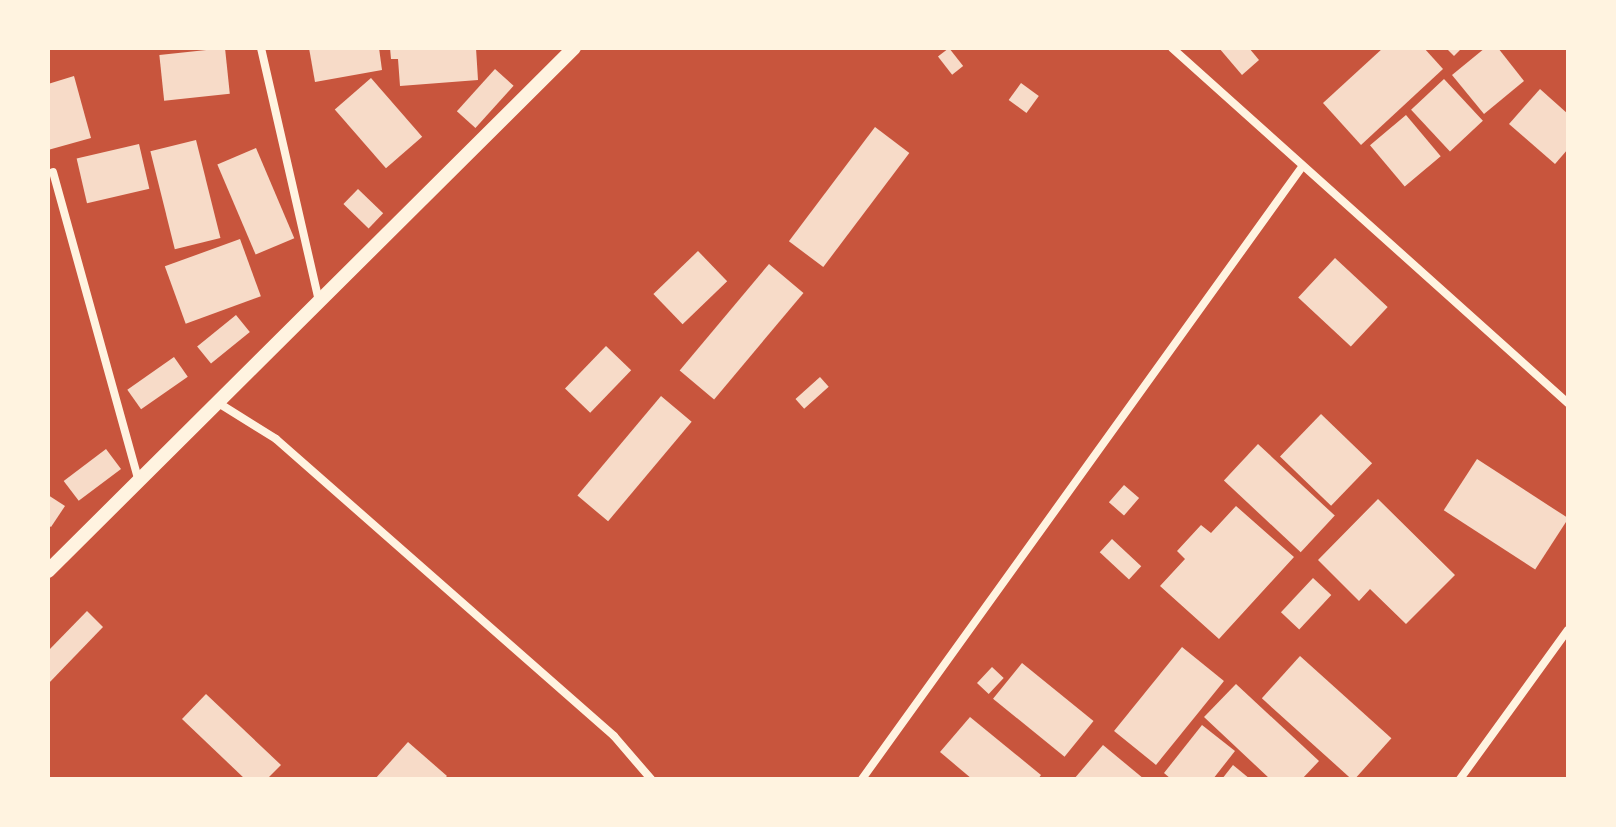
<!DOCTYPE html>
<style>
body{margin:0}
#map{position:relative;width:1616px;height:827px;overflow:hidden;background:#c8553d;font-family:Signika,sans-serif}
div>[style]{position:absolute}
.building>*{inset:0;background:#f7dbc8;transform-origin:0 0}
.minor>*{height:8px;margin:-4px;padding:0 4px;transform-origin:4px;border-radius:4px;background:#fff3e0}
.tertiary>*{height:14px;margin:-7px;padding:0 7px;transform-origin:7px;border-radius:7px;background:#fff3e0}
span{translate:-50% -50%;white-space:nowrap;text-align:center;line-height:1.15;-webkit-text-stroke:6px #fff3e0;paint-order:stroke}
.frame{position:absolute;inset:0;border:50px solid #fff3e0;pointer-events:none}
</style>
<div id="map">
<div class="building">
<div style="left:225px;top:48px;width:46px;height:66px;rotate:84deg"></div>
<div style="clip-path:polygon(309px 48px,379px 48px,382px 70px,315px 82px)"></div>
<div style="clip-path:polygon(390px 48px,476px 48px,478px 80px,400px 86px,398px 59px,391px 59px)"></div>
<div style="left:949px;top:48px;width:23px;height:14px;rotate:52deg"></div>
<div style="clip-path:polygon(1219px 48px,1249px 48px,1259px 60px,1242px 75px)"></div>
<div style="clip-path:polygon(1383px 48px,1424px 48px,1443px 69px,1361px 145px,1323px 103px)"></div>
<div style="clip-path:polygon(1446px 48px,1462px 48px,1454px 56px)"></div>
<div style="clip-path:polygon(1485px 48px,1498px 48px,1524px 81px,1484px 114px,1452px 75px)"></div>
<div style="left:495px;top:69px;width:25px;height:57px;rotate:42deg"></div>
<div style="clip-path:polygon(74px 76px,91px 138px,48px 150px,48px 84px)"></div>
<div style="left:371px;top:78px;width:78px;height:48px;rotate:49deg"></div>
<div style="left:1444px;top:79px;width:57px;height:45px;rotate:47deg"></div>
<div style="left:1021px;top:83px;width:22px;height:21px;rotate:36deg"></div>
<div style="clip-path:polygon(1540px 89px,1568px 114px,1568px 149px,1555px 164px,1509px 124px)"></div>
<div style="left:1406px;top:115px;width:54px;height:47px;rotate:50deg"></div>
<div style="left:875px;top:127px;width:43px;height:143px;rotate:37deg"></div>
<div style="left:196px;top:140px;width:101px;height:47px;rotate:76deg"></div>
<div style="left:139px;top:144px;width:46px;height:64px;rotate:77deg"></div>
<div style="left:256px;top:148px;width:98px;height:42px;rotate:67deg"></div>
<div style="left:358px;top:189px;width:35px;height:21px;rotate:44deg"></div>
<div style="left:240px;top:239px;width:61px;height:80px;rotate:70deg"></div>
<div style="left:698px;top:251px;width:42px;height:62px;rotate:46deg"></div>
<div style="left:1335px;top:258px;width:72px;height:54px;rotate:43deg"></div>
<div style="left:769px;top:264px;width:45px;height:139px;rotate:40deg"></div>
<div style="left:236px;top:315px;width:22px;height:50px;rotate:51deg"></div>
<div style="left:606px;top:346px;width:35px;height:59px;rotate:44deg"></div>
<div style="left:174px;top:357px;width:24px;height:57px;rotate:55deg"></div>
<div style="left:820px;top:377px;width:13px;height:33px;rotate:48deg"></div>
<div style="left:661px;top:396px;width:40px;height:130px;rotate:40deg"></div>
<div style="left:1321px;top:414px;width:71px;height:59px;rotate:44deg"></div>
<div style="left:1258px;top:444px;width:105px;height:50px;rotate:43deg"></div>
<div style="left:106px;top:449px;width:25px;height:53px;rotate:53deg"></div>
<div style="left:1477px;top:459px;width:109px;height:61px;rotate:33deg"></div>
<div style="left:1124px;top:485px;width:20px;height:23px;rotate:41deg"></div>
<div style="clip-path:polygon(48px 495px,65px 506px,51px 527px,48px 525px)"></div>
<div style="clip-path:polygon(1378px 499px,1455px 575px,1406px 624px,1370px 589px,1359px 601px,1318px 560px)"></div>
<div style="clip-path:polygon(1236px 506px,1294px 557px,1219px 639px,1160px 586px,1185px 559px,1177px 551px,1201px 525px,1211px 533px)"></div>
<div style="left:1112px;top:539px;width:40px;height:18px;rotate:43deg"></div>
<div style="left:1313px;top:578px;width:25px;height:47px;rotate:43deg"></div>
<div style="clip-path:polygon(87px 611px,103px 627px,48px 684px,48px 651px)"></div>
<div style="left:1182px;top:647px;width:54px;height:108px;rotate:39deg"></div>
<div style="left:1300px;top:656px;width:123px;height:57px;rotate:42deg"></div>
<div style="left:1022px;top:663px;width:92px;height:46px;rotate:39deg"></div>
<div style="left:992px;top:667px;width:16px;height:22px;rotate:43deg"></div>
<div style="clip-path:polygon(1236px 684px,1319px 761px,1302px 779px,1270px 779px,1204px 717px)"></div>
<div style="clip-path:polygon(206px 694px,281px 765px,267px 779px,245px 779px,182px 719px)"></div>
<div style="clip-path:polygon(970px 717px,1041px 775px,1038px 779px,972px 779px,940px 752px)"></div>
<div style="clip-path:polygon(1202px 725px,1235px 751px,1213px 779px,1171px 779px,1164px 773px)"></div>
<div style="clip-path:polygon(408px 742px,447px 776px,444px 779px,375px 779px)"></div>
<div style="clip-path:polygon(1103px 745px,1144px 779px,1074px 779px)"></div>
<div style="clip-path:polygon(1233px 765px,1250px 779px,1222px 779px)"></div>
</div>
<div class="minor">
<div style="left:261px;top:48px;width:260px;rotate:77.1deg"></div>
<div style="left:1172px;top:48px;width:532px;rotate:41.88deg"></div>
<div style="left:53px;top:172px;width:323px;rotate:74.5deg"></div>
<div style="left:220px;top:404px;width:66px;rotate:32deg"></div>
<div style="left:276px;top:439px;width:450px;rotate:41.3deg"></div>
<div style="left:614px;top:736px;width:57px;rotate:49.3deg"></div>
<div style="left:862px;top:779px;width:754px;rotate:-54.29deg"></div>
<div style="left:1460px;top:779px;width:184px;rotate:-54.1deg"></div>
</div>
<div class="tertiary">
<div style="left:48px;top:571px;width:742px;rotate:-44.84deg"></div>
</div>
<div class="frame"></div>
</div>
